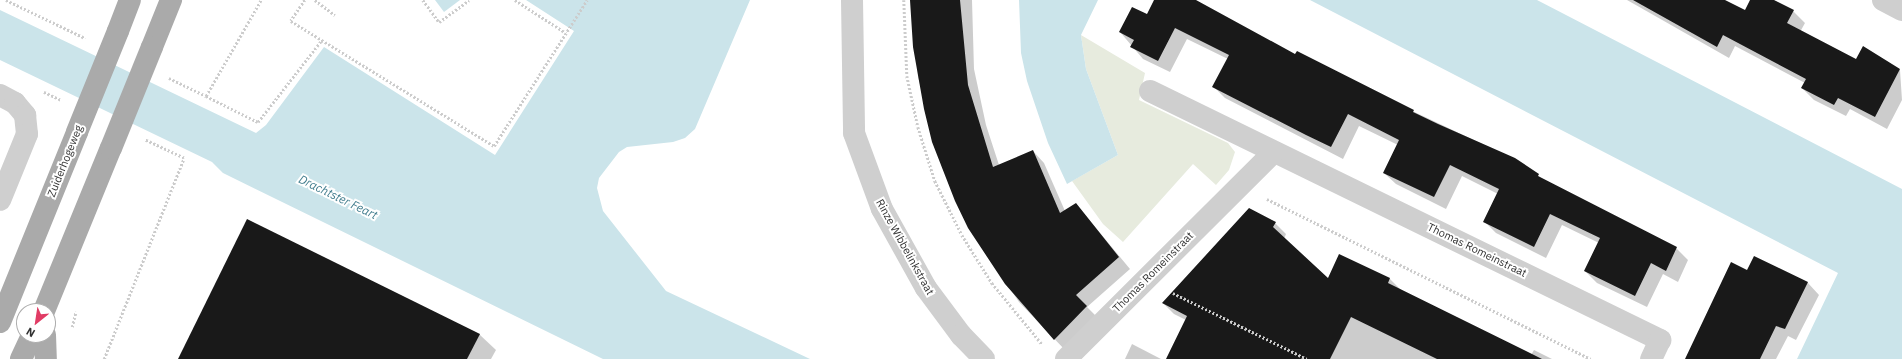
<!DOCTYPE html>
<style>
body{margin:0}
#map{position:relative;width:1902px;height:359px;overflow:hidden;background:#fff;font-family:"IBM Plex Sans",sans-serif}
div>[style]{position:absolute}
.green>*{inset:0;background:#e7ebde}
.water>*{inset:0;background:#cbe4ea}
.shadow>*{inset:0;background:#0003}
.building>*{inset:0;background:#191919}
.path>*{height:2.5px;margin-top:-1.25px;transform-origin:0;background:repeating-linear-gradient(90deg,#ccc 0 2px,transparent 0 4px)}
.minor>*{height:22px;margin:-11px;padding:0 11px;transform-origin:11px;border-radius:11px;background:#cfcfcf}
.major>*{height:22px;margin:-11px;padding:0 11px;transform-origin:11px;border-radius:11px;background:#aaa}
.major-bridge>*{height:22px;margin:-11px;padding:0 11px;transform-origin:11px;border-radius:11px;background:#aaa}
span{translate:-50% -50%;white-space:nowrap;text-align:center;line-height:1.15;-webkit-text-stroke:4px #fff;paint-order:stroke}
.street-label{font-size:11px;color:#323232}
.water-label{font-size:12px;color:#3f7b8c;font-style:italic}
.north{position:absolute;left:16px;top:303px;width:40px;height:40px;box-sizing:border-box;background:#fff;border:1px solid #adadad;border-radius:50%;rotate:210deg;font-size:11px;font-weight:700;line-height:16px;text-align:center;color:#323232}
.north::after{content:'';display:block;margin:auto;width:14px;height:18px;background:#e13c65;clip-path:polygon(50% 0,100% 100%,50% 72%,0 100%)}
</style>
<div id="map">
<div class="green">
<div style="clip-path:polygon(1081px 35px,1145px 73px,1139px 100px,1228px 143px,1235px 152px,1229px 170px,1216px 185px,1193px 164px,1123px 242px,1103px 224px,1072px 181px,1118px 155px,1086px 69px)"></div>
</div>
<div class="water">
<div style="clip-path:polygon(435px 0,460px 0,444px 12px)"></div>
<div style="clip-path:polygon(526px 0,750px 0,695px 129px,685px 138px,673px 142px,627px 147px,619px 152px,599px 178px,597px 188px,603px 211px,666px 291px,810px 359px,603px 359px,223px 173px,212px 162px,0 60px,0 10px,256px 133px,266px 125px,324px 47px,495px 155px,574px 31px)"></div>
<div style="clip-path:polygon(1019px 0,1098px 0,1081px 35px,1086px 69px,1118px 155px,1067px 184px,1048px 143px,1027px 81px,1021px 53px)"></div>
<div style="clip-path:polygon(1310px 0,1537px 0,1902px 189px,1902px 359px,1797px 359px,1838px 273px)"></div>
</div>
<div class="shadow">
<div style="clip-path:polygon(913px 0,972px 0,974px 69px,986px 125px,999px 165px,1033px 151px,1044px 163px,1065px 211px,1076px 204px,1130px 269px,1087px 307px,1098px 318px,1066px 351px,1019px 302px,983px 250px,942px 167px,918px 77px)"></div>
<div style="clip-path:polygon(1155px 0,1194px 0,1296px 56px,1514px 159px,1544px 180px,1676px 248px,1688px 260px,1678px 282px,1663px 274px,1647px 307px,1597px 283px,1585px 271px,1599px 243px,1562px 225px,1546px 258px,1496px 233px,1484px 221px,1498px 194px,1462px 176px,1446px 209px,1396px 184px,1384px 173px,1398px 145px,1359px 126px,1343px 159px,1225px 98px,1213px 86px,1228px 59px,1187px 39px,1170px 72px,1143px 59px,1120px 32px,1147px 15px)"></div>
<div style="clip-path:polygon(1627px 0,1723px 0,1745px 12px,1751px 0,1772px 0,1793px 11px,1805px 23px,1800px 32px,1857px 60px,1863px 48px,1900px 70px,1902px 100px,1887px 129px,1850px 109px,1846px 116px,1814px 100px,1802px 88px,1805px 83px,1735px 46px,1729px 58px)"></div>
<div style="clip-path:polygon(1275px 223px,1286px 234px,1284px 239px,1328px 279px,1340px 255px,1390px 279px,1401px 290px,1531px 355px,1534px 350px,1552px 359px,1167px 359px,1186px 320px,1174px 314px,1163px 303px)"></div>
<div style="clip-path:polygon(1754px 257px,1808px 283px,1819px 295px,1796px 340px,1788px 336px,1776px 359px,1686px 359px,1748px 271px)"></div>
<div style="clip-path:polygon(479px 334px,496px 350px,491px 359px,179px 359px)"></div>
<div style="clip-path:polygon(1132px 344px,1161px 359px,1125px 359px)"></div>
</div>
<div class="building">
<div style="clip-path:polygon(910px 0,960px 0,968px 85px,993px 167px,1033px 150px,1060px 213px,1076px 203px,1119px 257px,1076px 295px,1087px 306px,1054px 340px,1005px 284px,968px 228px,955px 201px,932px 142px,924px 109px,913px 47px)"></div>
<div style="clip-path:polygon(1154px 0,1196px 0,1295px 54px,1297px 51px,1414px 110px,1413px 112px,1438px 124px,1515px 158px,1539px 174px,1538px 176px,1677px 247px,1666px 271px,1651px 263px,1635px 296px,1584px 271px,1600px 238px,1550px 214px,1534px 247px,1483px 222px,1499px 189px,1450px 165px,1434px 197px,1383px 173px,1399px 140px,1348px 114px,1331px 147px,1306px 135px,1212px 87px,1229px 55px,1175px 28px,1158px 61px,1130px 47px,1134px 40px,1119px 32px,1132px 7px,1147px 14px)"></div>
<div style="clip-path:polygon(1633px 0,1725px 0,1745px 10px,1750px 0,1774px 0,1794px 10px,1787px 23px,1856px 59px,1863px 46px,1900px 69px,1875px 117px,1838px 98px,1834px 105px,1801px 88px,1806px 79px,1723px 35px,1717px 47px)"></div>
<div style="clip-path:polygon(1249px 208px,1276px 222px,1273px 227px,1328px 278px,1339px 254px,1390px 278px,1388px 283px,1542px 359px,1437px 359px,1351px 317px,1330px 359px,1166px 359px,1187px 316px,1162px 303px)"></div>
<div style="clip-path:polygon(247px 219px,480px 334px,467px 359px,178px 359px)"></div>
<div style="clip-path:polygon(1754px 256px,1808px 282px,1785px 329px,1776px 326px,1760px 359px,1685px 359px,1731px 262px,1747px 270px)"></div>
</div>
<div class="path">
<div style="left:6px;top:0;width:88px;rotate:25.7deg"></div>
<div style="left:305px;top:0;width:25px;rotate:124deg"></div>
<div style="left:291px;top:21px;width:238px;rotate:31.6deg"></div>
<div style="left:494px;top:146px;width:173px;rotate:-57.5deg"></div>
<div style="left:315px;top:0;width:25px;rotate:37deg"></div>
<div style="left:423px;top:0;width:27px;rotate:54deg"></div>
<div style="left:439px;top:22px;width:37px;rotate:-36deg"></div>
<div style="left:515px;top:0;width:61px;rotate:32.9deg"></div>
<div style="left:904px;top:0;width:76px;rotate:87.7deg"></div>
<div style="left:907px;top:76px;width:52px;rotate:77.8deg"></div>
<div style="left:918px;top:127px;width:57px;rotate:72.5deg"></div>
<div style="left:935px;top:181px;width:60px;rotate:63.4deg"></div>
<div style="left:962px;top:235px;width:57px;rotate:58deg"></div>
<div style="left:992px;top:283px;width:79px;rotate:50.7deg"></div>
<div style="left:169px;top:78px;width:41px;rotate:25.9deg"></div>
<div style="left:206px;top:96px;width:111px;rotate:-60.2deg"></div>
<div style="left:44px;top:92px;width:19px;rotate:25deg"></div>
<div style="left:206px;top:96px;width:58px;rotate:26.6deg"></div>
<div style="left:258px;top:122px;width:103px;rotate:-52.1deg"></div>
<div style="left:1267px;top:199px;width:361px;rotate:26.3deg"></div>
<div style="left:1173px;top:293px;width:149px;rotate:26.2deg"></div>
<div style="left:72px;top:327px;width:16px;rotate:-76deg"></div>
<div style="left:104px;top:359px;width:216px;rotate:-68.3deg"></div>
<div style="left:184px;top:158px;width:43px;rotate:-155.2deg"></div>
</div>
<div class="minor">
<div style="left:852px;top:0;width:133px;rotate:89.1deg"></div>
<div style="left:854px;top:133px;width:81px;rotate:69.8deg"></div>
<div style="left:882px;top:209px;width:90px;rotate:60.9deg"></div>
<div style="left:926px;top:288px;width:59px;rotate:53.3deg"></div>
<div style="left:961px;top:335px;width:33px;rotate:46deg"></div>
<div style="left:1883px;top:0;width:21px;rotate:28deg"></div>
<div style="left:1150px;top:91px;width:568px;rotate:26.02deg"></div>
<div style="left:1660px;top:340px;width:21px;rotate:115deg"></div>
<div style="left:0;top:95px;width:17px;rotate:28deg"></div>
<div style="left:15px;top:103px;width:16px;rotate:50deg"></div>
<div style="left:25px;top:115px;width:19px;rotate:84deg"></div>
<div style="left:27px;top:134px;width:71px;rotate:112.2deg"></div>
<div style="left:1066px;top:359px;width:293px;rotate:-44.9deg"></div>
</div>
<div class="major">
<div style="left:118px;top:31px;width:33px;rotate:-69deg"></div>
<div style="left:152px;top:47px;width:51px;rotate:-68deg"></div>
<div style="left:44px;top:311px;width:176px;rotate:-67.7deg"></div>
<div style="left:0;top:322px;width:205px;rotate:-67.9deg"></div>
<div style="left:45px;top:335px;width:24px;rotate:88deg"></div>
<div style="left:21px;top:359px;width:26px;rotate:-65deg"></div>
</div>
<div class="major-bridge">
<div style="left:77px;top:132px;width:109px;rotate:-67.9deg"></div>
<div style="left:111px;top:148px;width:109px;rotate:-67.9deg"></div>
</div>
<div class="street-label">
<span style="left:65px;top:161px;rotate:-68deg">Zuiderhogeweg</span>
<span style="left:905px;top:247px;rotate:61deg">Rinze Wibbelinkstraat</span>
<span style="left:1477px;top:250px;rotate:26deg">Thomas Romeinstraat</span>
<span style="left:1153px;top:272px;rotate:-45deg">Thomas Romeinstraat</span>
</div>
<div class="water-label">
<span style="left:338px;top:197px;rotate:26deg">Drachtster Feart</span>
</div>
<div class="north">N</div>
</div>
